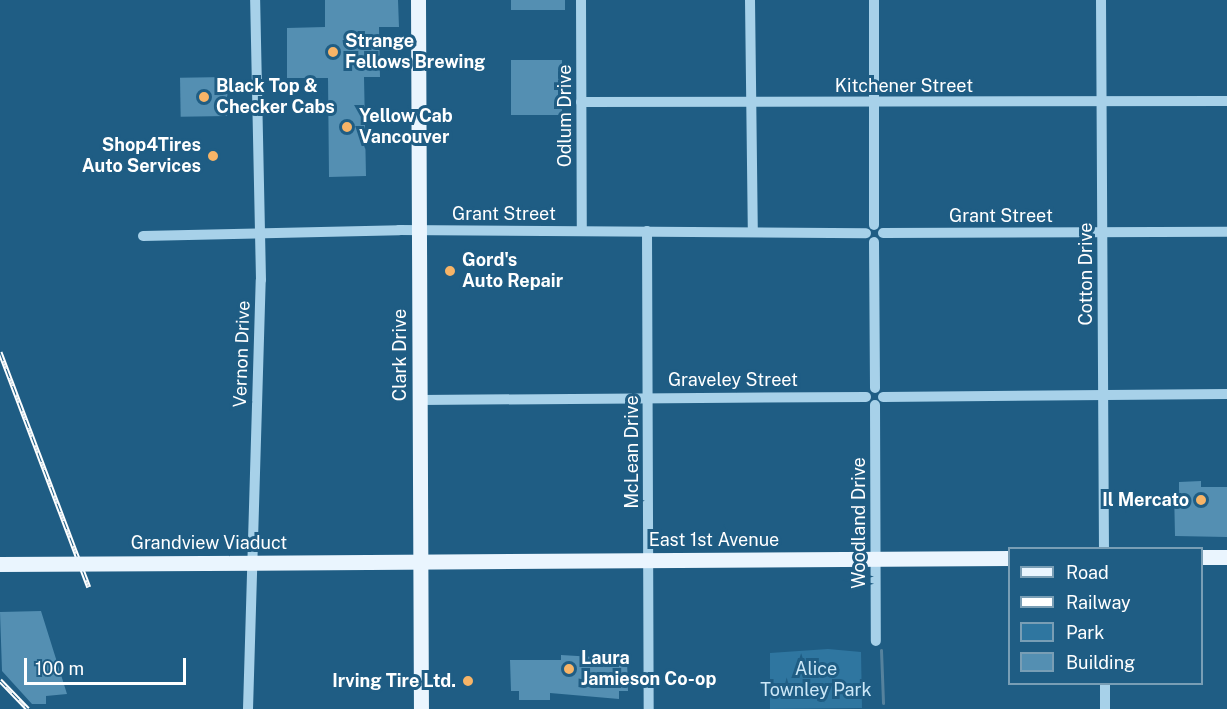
<!DOCTYPE html>
<style>
body{margin:0}
#map{position:relative;width:1227px;height:709px;overflow:hidden;background:#1f5d84;font-family:"Public Sans",sans-serif}
div>[style]{position:absolute}
.green>*{inset:0;background:#2f76a0}
.stream>*{height:3px;margin:-1.5px;padding:0 1.5px;transform-origin:1.5px;border-radius:1.5px;background:#56829d}
.building>*{inset:0;background:#548fb2;transform-origin:0 0}
.minor>*{height:10px;margin:-5px;padding:0 5px;transform-origin:5px;border-radius:5px;background:#a7d1e9}
.major>*{height:15px;margin:-7.5px;padding:0 7.5px;transform-origin:7.5px;border-radius:7.5px;background:#eaf5fe}
.rail>*{height:5px;margin-top:-2.5px;transform-origin:0;background:repeating-linear-gradient(90deg,#1f5d84 0 9px,#fff 0 18px);box-sizing:border-box;border-block:2px solid #fff}
.major-bridge>*{height:15px;margin:-7.5px;padding:0 7.5px;transform-origin:7.5px;border-radius:7.5px;background:#eaf5fe}
.dots>*{width:16px;height:16px;translate:-50% -50%;box-sizing:border-box;border:3px solid #1f5d84;border-radius:50%}
span{translate:-50% -50%;white-space:nowrap;text-align:center;line-height:1.15;-webkit-text-stroke:6px #1f5d84;paint-order:stroke}
.poi-label{font-size:18px;color:#fff;font-weight:700}
.left{translate:0 -50%;text-align:left}
.right{translate:-100% -50%;text-align:right}
.street-label{font-size:18px;color:#fff}
.park-label{font-size:18px;color:#cbe7f7}
.legend{position:absolute;left:1008px;top:547px;width:195px;height:138px;box-sizing:border-box;background:#1f5d84;border:2px solid #799eb5;margin:0;padding:8px 10px;list-style:none;font-size:18px;color:#fff}
.legend li{display:flex;align-items:center;gap:12px;height:30px}
.legend b{width:30px;border:2px solid #799eb5}
.scale{position:absolute;left:24px;top:658px;width:162px;height:27px;box-sizing:border-box;border:3px solid #fff;border-top:0;padding-left:8px;font-size:18px;line-height:21px;white-space:nowrap;color:#fff;-webkit-text-stroke:4px #1f5d84;paint-order:stroke}
</style>
<div id="map">
<div class="green">
<div style="clip-path:polygon(828px 649px,861px 652px,862px 708px,770px 709px,770px 653px)"></div>
</div>
<div class="stream">
<div style="left:881px;top:650px;width:53px;rotate:87.8deg"></div>
</div>
<div class="building">
<div style="clip-path:polygon(325px 0,398px 0,399px 27px,379px 27px,380px 77px,364px 77px,366px 176px,329px 177px,328px 78px,287px 78px,287px 28px,325px 27px)"></div>
<div style="left:511px;top:0;width:54px;height:10px"></div>
<div style="left:511px;top:60px;width:51px;height:55px"></div>
<div style="left:227px;top:77px;width:39px;height:47px;rotate:89deg"></div>
<div style="clip-path:polygon(1201px 481px,1201px 487px,1227px 487px,1227px 537px,1175px 536px,1174px 490px,1179px 490px,1179px 482px)"></div>
<div style="clip-path:polygon(41px 611px,67px 694px,46px 696px,46px 704px,32px 704px,2px 671px,0 612px)"></div>
<div style="clip-path:polygon(561px 655px,627px 659px,628px 691px,619px 691px,619px 699px,550px 693px,550px 700px,519px 700px,519px 691px,511px 691px,510px 660px,561px 660px)"></div>
</div>
<div class="minor">
<div style="left:581px;top:0;width:231px;rotate:89.8deg"></div>
<div style="left:750px;top:0;width:232px;rotate:89.3deg"></div>
<div style="left:874px;top:0;width:225px;rotate:90deg"></div>
<div style="left:1101px;top:0;width:548px;rotate:89.69deg"></div>
<div style="left:581px;top:102px;width:646px;rotate:-0.09deg"></div>
<div style="left:647px;top:231px;width:478px;rotate:89.8deg"></div>
<div style="left:883px;top:233px;width:344px;rotate:-0.2deg"></div>
<div style="left:143px;top:236px;width:256px;rotate:-1.3deg"></div>
<div style="left:399px;top:230px;width:467px;rotate:0.4deg"></div>
<div style="left:874px;top:242px;width:146px;rotate:89.6deg"></div>
<div style="left:883px;top:397px;width:344px;rotate:-0.5deg"></div>
<div style="left:420px;top:400px;width:446px;rotate:-0.4deg"></div>
<div style="left:875px;top:405px;width:236px;rotate:89.8deg"></div>
<div style="left:1105px;top:684px;width:25px;rotate:90deg"></div>
<div style="left:248px;top:709px;width:429px;rotate:-88.3deg"></div>
<div style="left:261px;top:280px;width:280px;rotate:-91.2deg"></div>
</div>
<div class="major">
<div style="left:418px;top:0;width:709px;rotate:89.76deg"></div>
<div style="left:1202px;top:557px;width:25px"></div>
<div style="left:368px;top:562px;width:642px;rotate:-0.36deg"></div>
</div>
<div class="rail">
<div style="left:0;top:352px;width:251px;rotate:69.3deg"></div>
<div style="left:0;top:680px;width:40px;rotate:46deg"></div>
</div>
<div class="major-bridge">
<div style="left:0;top:564px;width:368px;rotate:-0.3deg"></div>
</div>
<div class="dots">
<div style="left:333px;top:52px;background:#f7b467"></div>
<div style="left:204px;top:97px;background:#f7b467"></div>
<div style="left:347px;top:127px;background:#f7b467"></div>
<div style="left:213px;top:156px;background:#f7b467"></div>
<div style="left:450px;top:271px;background:#f7b467"></div>
<div style="left:1201px;top:500px;background:#f7b467"></div>
<div style="left:569px;top:669px;background:#f7b467"></div>
<div style="left:468px;top:681px;background:#f7b467"></div>
</div>
<div class="poi-label">
<span class="left" style="left:345px;top:52px">Strange<br>Fellows Brewing</span>
<span class="left" style="left:216px;top:97px">Black Top &amp;<br>Checker Cabs</span>
<span class="left" style="left:359px;top:127px">Yellow Cab<br>Vancouver</span>
<span class="right" style="left:201px;top:156px">Shop4Tires<br>Auto Services</span>
<span class="left" style="left:462px;top:271px">Gord's<br>Auto Repair</span>
<span class="right" style="left:1189px;top:500px">Il Mercato</span>
<span class="left" style="left:581px;top:669px">Laura<br>Jamieson Co-op</span>
<span class="right" style="left:456px;top:681px">Irving Tire Ltd.</span>
</div>
<div class="street-label">
<span style="left:904px;top:86px">Kitchener Street</span>
<span style="left:565px;top:116px;rotate:-90deg">Odlum Drive</span>
<span style="left:504px;top:214px">Grant Street</span>
<span style="left:1001px;top:216px">Grant Street</span>
<span style="left:1086px;top:274px;rotate:-90deg">Cotton Drive</span>
<span style="left:242px;top:354px;rotate:-88deg">Vernon Drive</span>
<span style="left:400px;top:355px;rotate:-90deg">Clark Drive</span>
<span style="left:733px;top:380px">Graveley Street</span>
<span style="left:632px;top:452px;rotate:-90deg">McLean Drive</span>
<span style="left:859px;top:523px;rotate:-90deg">Woodland Drive</span>
<span style="left:714px;top:540px">East 1st Avenue</span>
<span style="left:209px;top:543px">Grandview Viaduct</span>
</div>
<div class="park-label">
<span style="left:816px;top:680px">Alice<br>Townley Park</span>
</div>
<ul class="legend">
<li><b style="height:8px;background:#eaf5fe"></b>Road</li>
<li><b style="height:8px;background:#fff"></b>Railway</li>
<li><b style="height:16px;background:#2f76a0"></b>Park</li>
<li><b style="height:16px;background:#548fb2"></b>Building</li>
</ul>
<div class="scale">100 m</div>
</div>
